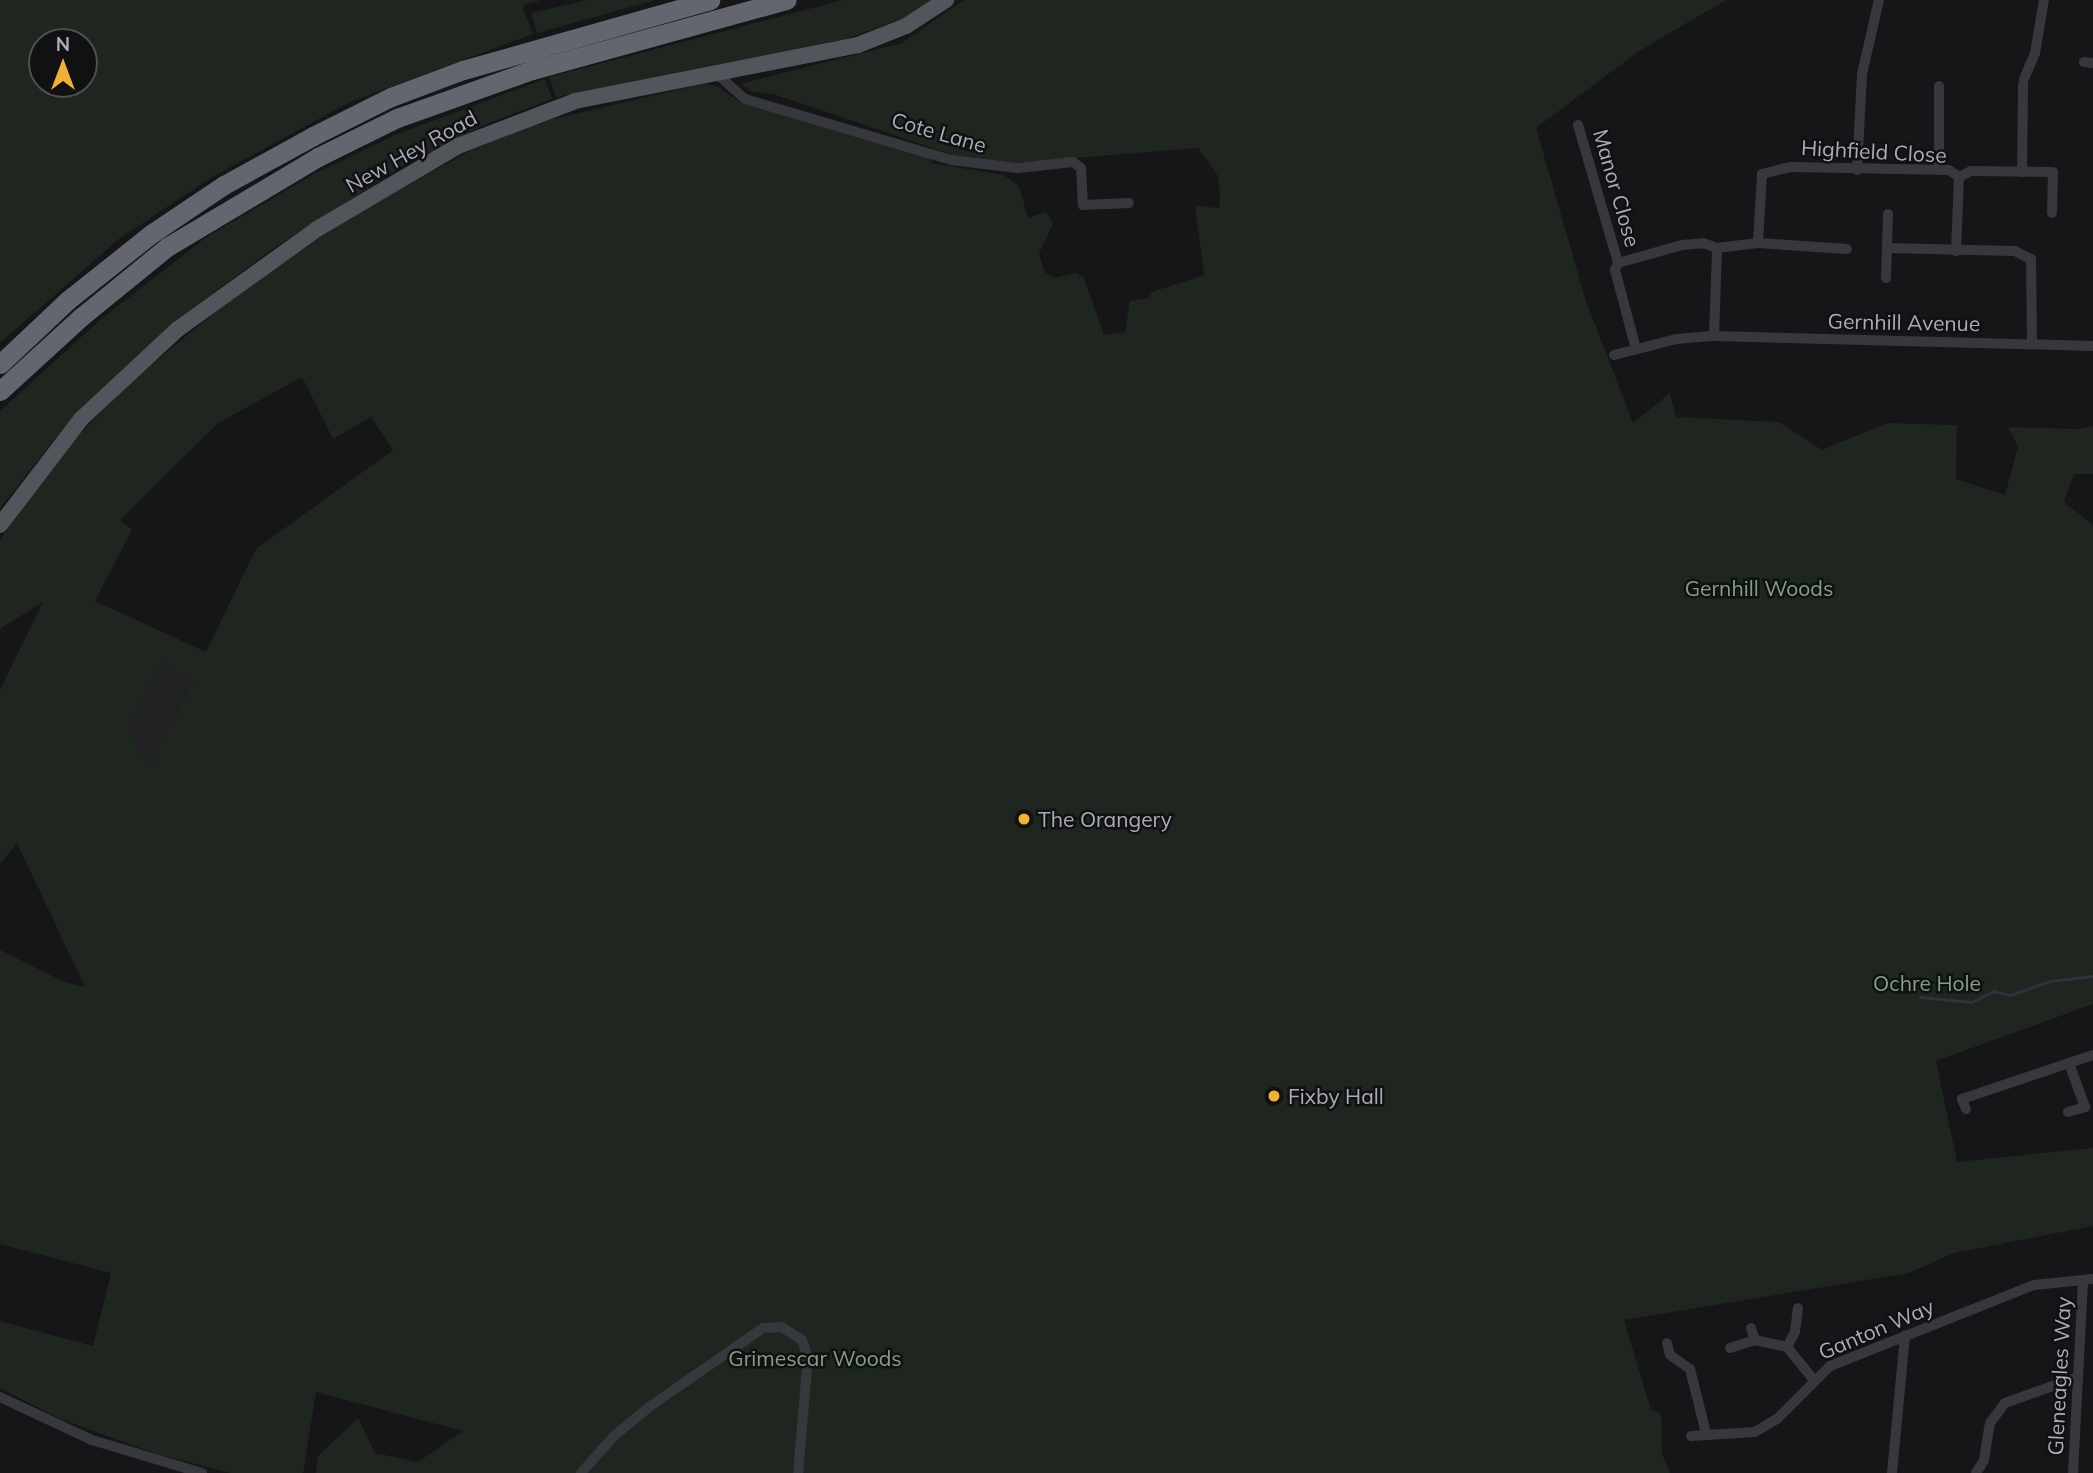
<!DOCTYPE html>
<style>
body{margin:0}
#map{position:relative;width:2093px;height:1473px;overflow:hidden;background:#161618;font-family:Mulish,sans-serif}
div>[style]{position:absolute}
.built>*{inset:0;background:#222225}
.green>*{inset:0;background:#1e261f}
.stream>*{height:2.5px;margin:-1.25px;padding:0 1.25px;transform-origin:1.25px;border-radius:1.25px;background:#2c353c}
.street>*{height:10px;margin:-5px;padding:0 5px;transform-origin:5px;border-radius:5px;background:#37383d}
.primary>*{height:16px;margin:-8px;padding:0 8px;transform-origin:8px;border-radius:8px;background:#53555c}
.highway>*{height:19px;margin:-9.5px;padding:0 9.5px;transform-origin:9.5px;border-radius:9.5px;background:#63666e}
.dots>*{width:19px;height:19px;translate:-50% -50%;box-sizing:border-box;border:4px solid #111113;border-radius:50%}
span{translate:-50% -50%;white-space:nowrap;text-align:center;line-height:1.15;-webkit-text-stroke:5px #111113;paint-order:stroke}
.street-label{font-size:21px;color:#a8adb8}
.park-label{font-size:21px;color:#7fa381}
.poi-label{font-size:21px;color:#a8adb8}
.left{translate:0 -50%;text-align:left}
.north{position:absolute;left:28px;top:28px;width:70px;height:70px;box-sizing:border-box;background:#111113;border:2px solid #4d4f55;border-radius:50%;rotate:0deg;font-size:19px;font-weight:700;line-height:28px;text-align:center;color:#a8adb8}
.north::after{content:'';display:block;margin:auto;width:24px;height:32px;background:#f2b134;clip-path:polygon(50% 0,100% 100%,50% 72%,0 100%)}
</style>
<div id="map">
<div class="built">
<div style="clip-path:polygon(161px 663px,193px 679px,152px 763px,139px 758px,132px 725px)"></div>
</div>
<div class="green">
<div style="clip-path:polygon(evenodd,0 0,542px 0,525px 4px,523px 9px,533px 34px,350px 102px,214px 176px,120px 238px,0 343px,0 0,84px 42px,84px 84px,42px 84px,42px 42px,84px 42px)"></div>
<div style="clip-path:polygon(588px 0,656px 0,537px 33px,531px 13px)"></div>
<div style="clip-path:polygon(843px 0,933px 0,904px 18px,846px 39px,556px 97px,549px 77px)"></div>
<div style="clip-path:polygon(evenodd,964px 0,1726px 0,1639px 51px,1536px 128px,1586px 301px,1633px 423px,1670px 393px,1676px 417px,1779px 422px,1822px 450px,1887px 423px,1957px 425px,1956px 479px,2005px 495px,2018px 447px,2008px 427px,2077px 429px,2093px 426px,2093px 474px,2074px 474px,2064px 502px,2093px 525px,2093px 1004px,1936px 1061px,1957px 1162px,2093px 1148px,2093px 1226px,1954px 1253px,1909px 1273px,1624px 1320px,1651px 1410px,1661px 1413px,1662px 1453px,1670px 1473px,316px 1473px,318px 1456px,358px 1418px,375px 1453px,418px 1462px,463px 1431px,316px 1392px,303px 1473px,231px 1473px,157px 1454px,58px 1418px,0 1388px,0 1321px,93px 1346px,111px 1273px,0 1244px,0 950px,64px 982px,85px 987px,17px 843px,0 864px,0 690px,43px 602px,0 629px,0 540px,18px 512px,78px 436px,127px 385px,231px 299px,344px 221px,469px 151px,536px 123px,703px 84px,717px 86px,741px 103px,931px 158px,932px 163px,1003px 175px,1019px 186px,1028px 218px,1046px 212px,1053px 223px,1039px 254px,1045px 272px,1054px 278px,1076px 273px,1084px 278px,1104px 335px,1125px 332px,1130px 301px,1149px 298px,1152px 292px,1204px 275px,1195px 206px,1219px 208px,1220px 198px,1218px 176px,1198px 148px,1013px 163px,953px 155px,773px 94px,753px 92px,740px 84px,902px 43px,964px 0,302px 377px,333px 439px,371px 417px,393px 450px,256px 549px,206px 652px,95px 601px,132px 530px,120px 520px,218px 423px,302px 377px,964px 0,161px 663px,193px 680px,152px 763px,139px 758px,132px 725px,161px 663px)"></div>
<div style="clip-path:polygon(545px 79px,552px 99px,484px 125px,401px 167px,271px 250px,173px 323px,75px 414px,0 508px,0 411px,100px 320px,205px 238px,312px 175px,395px 135px)"></div>
</div>
<div class="stream">
<div style="left:1920px;top:997px;width:52px;rotate:5.5deg"></div>
<div style="left:1972px;top:1002px;width:25px;rotate:-27deg"></div>
<div style="left:1994px;top:991px;width:16px;rotate:14deg"></div>
<div style="left:2010px;top:995px;width:42px;rotate:-19.3deg"></div>
<div style="left:2050px;top:981px;width:43px;rotate:-6.6deg"></div>
</div>
<div class="street">
<div style="left:2084px;top:62px;width:9px;rotate:6deg"></div>
<div style="left:716px;top:73px;width:39px;rotate:42deg"></div>
<div style="left:745px;top:99px;width:215px;rotate:16.5deg"></div>
<div style="left:951px;top:160px;width:67px;rotate:6.8deg"></div>
<div style="left:1018px;top:168px;width:55px;rotate:-6.2deg"></div>
<div style="left:1073px;top:162px;width:10px;rotate:37deg"></div>
<div style="left:1081px;top:168px;width:37px;rotate:87deg"></div>
<div style="left:1083px;top:205px;width:46px;rotate:-2.5deg"></div>
<div style="left:2024px;top:79px;width:28px;rotate:-67deg"></div>
<div style="left:2035px;top:53px;width:54px;rotate:-80.4deg"></div>
<div style="left:1578px;top:125px;width:144px;rotate:73.8deg"></div>
<div style="left:1857px;top:170px;width:96px;rotate:-87deg"></div>
<div style="left:1862px;top:74px;width:76px;rotate:-77.1deg"></div>
<div style="left:1939px;top:170px;width:84px;rotate:-90deg"></div>
<div style="left:2022px;top:172px;width:88px;rotate:-89.3deg"></div>
<div style="left:1959px;top:177px;width:13px;rotate:-27deg"></div>
<div style="left:1971px;top:171px;width:82px;rotate:0.7deg"></div>
<div style="left:2053px;top:172px;width:41px;rotate:91.4deg"></div>
<div style="left:1758px;top:243px;width:89px;rotate:3.9deg"></div>
<div style="left:1887px;top:248px;width:128px;rotate:1.3deg"></div>
<div style="left:2015px;top:251px;width:18px;rotate:27deg"></div>
<div style="left:2031px;top:259px;width:85px;rotate:89.3deg"></div>
<div style="left:1956px;top:251px;width:74px;rotate:-87.7deg"></div>
<div style="left:1886px;top:278px;width:64px;rotate:-88.2deg"></div>
<div style="left:1714px;top:336px;width:88px;rotate:-88deg"></div>
<div style="left:1717px;top:248px;width:41px;rotate:-7deg"></div>
<div style="left:1758px;top:243px;width:69px;rotate:-86.7deg"></div>
<div style="left:1762px;top:174px;width:30px;rotate:-14deg"></div>
<div style="left:1791px;top:167px;width:158px;rotate:1.1deg"></div>
<div style="left:1949px;top:170px;width:12px;rotate:35deg"></div>
<div style="left:1636px;top:349px;width:82px;rotate:-104.9deg"></div>
<div style="left:1615px;top:270px;width:8px;rotate:-67deg"></div>
<div style="left:1618px;top:263px;width:66px;rotate:-15.7deg"></div>
<div style="left:1682px;top:245px;width:21px;rotate:-5deg"></div>
<div style="left:1703px;top:243px;width:15px;rotate:20deg"></div>
<div style="left:1614px;top:355px;width:65px;rotate:-14.3deg"></div>
<div style="left:1677px;top:339px;width:37px;rotate:-5deg"></div>
<div style="left:1714px;top:336px;width:379px;rotate:1.5deg"></div>
<div style="left:1966px;top:1109px;width:11px;rotate:-112deg"></div>
<div style="left:1962px;top:1099px;width:138px;rotate:-18.6deg"></div>
<div style="left:2068px;top:1112px;width:18px;rotate:-16deg"></div>
<div style="left:2085px;top:1107px;width:47px;rotate:-110deg"></div>
<div style="left:1751px;top:1328px;width:13px;rotate:72deg"></div>
<div style="left:1755px;top:1340px;width:33px;rotate:12deg"></div>
<div style="left:1787px;top:1347px;width:41px;rotate:50.9deg"></div>
<div style="left:1667px;top:1343px;width:12px;rotate:76deg"></div>
<div style="left:1670px;top:1355px;width:24px;rotate:35deg"></div>
<div style="left:1690px;top:1369px;width:66px;rotate:76deg"></div>
<div style="left:1787px;top:1347px;width:17px;rotate:-62deg"></div>
<div style="left:1795px;top:1332px;width:24px;rotate:-83deg"></div>
<div style="left:1730px;top:1348px;width:26px;rotate:-18deg"></div>
<div style="left:0;top:1397px;width:102px;rotate:25.1deg"></div>
<div style="left:92px;top:1440px;width:115px;rotate:16.7deg"></div>
<div style="left:1691px;top:1436px;width:64px;rotate:-3.6deg"></div>
<div style="left:1755px;top:1432px;width:26px;rotate:-31deg"></div>
<div style="left:1777px;top:1419px;width:75px;rotate:-45deg"></div>
<div style="left:1830px;top:1366px;width:219px;rotate:-21.7deg"></div>
<div style="left:2034px;top:1285px;width:59px;rotate:-5.8deg"></div>
<div style="left:581px;top:1473px;width:50px;rotate:-48.3deg"></div>
<div style="left:614px;top:1436px;width:45px;rotate:-39.6deg"></div>
<div style="left:649px;top:1407px;width:139px;rotate:-34.7deg"></div>
<div style="left:763px;top:1328px;width:19px;rotate:-3deg"></div>
<div style="left:782px;top:1327px;width:24px;rotate:33deg"></div>
<div style="left:802px;top:1340px;width:18px;rotate:71deg"></div>
<div style="left:808px;top:1357px;width:116px;rotate:94.9deg"></div>
<div style="left:1892px;top:1473px;width:138px;rotate:-84.6deg"></div>
<div style="left:1976px;top:1473px;width:15px;rotate:-58deg"></div>
<div style="left:1984px;top:1460px;width:37px;rotate:-81deg"></div>
<div style="left:1990px;top:1423px;width:25px;rotate:-53deg"></div>
<div style="left:2005px;top:1403px;width:77px;rotate:-19.6deg"></div>
<div style="left:2073px;top:1473px;width:193px;rotate:-87deg"></div>
</div>
<div class="primary">
<div style="left:0;top:525px;width:133px;rotate:-52.6deg"></div>
<div style="left:81px;top:419px;width:132px;rotate:-42.9deg"></div>
<div style="left:178px;top:329px;width:171px;rotate:-35.7deg"></div>
<div style="left:317px;top:229px;width:164px;rotate:-30.5deg"></div>
<div style="left:458px;top:146px;width:125px;rotate:-21deg"></div>
<div style="left:575px;top:101px;width:288px;rotate:-11.2deg"></div>
<div style="left:858px;top:45px;width:52px;rotate:-21.6deg"></div>
<div style="left:906px;top:26px;width:48px;rotate:-33deg"></div>
</div>
<div class="highway">
<div style="left:0;top:364px;width:93px;rotate:-43.3deg"></div>
<div style="left:68px;top:300px;width:106px;rotate:-38.5deg"></div>
<div style="left:151px;top:234px;width:88px;rotate:-33.9deg"></div>
<div style="left:224px;top:185px;width:102px;rotate:-28.8deg"></div>
<div style="left:313px;top:136px;width:87px;rotate:-26.6deg"></div>
<div style="left:391px;top:97px;width:77px;rotate:-20.6deg"></div>
<div style="left:463px;top:70px;width:257px;rotate:-15.8deg"></div>
<div style="left:0;top:391px;width:110px;rotate:-42.4deg"></div>
<div style="left:81px;top:317px;width:111px;rotate:-39.1deg"></div>
<div style="left:167px;top:247px;width:176px;rotate:-30.8deg"></div>
<div style="left:318px;top:157px;width:88px;rotate:-26.3deg"></div>
<div style="left:397px;top:118px;width:143px;rotate:-19.6deg"></div>
<div style="left:532px;top:70px;width:264px;rotate:-15.4deg"></div>
</div>
<div class="dots">
<div style="left:1024px;top:819px;background:#f2b134"></div>
<div style="left:1274px;top:1096px;background:#f2b134"></div>
</div>
<div class="street-label">
<span style="left:939px;top:132px;rotate:16deg">Cote Lane</span>
<span style="left:411px;top:151px;rotate:-29deg">New Hey Road</span>
<span style="left:1874px;top:151px;rotate:3deg">Highfield Close</span>
<span style="left:1617px;top:188px;rotate:74deg">Manor Close</span>
<span style="left:1904px;top:322px;rotate:1deg">Gernhill Avenue</span>
<span style="left:1876px;top:1329px;rotate:-23deg">Ganton Way</span>
<span style="left:2059px;top:1376px;rotate:-87deg">Gleneagles Way</span>
</div>
<div class="park-label">
<span style="left:1759px;top:588px">Gernhill Woods</span>
<span style="left:1927px;top:983px">Ochre Hole</span>
<span style="left:815px;top:1358px">Grimescar Woods</span>
</div>
<div class="poi-label">
<span class="left" style="left:1038px;top:819px">The Orangery</span>
<span class="left" style="left:1288px;top:1096px">Fixby Hall</span>
</div>
<div class="north">N</div>
</div>
